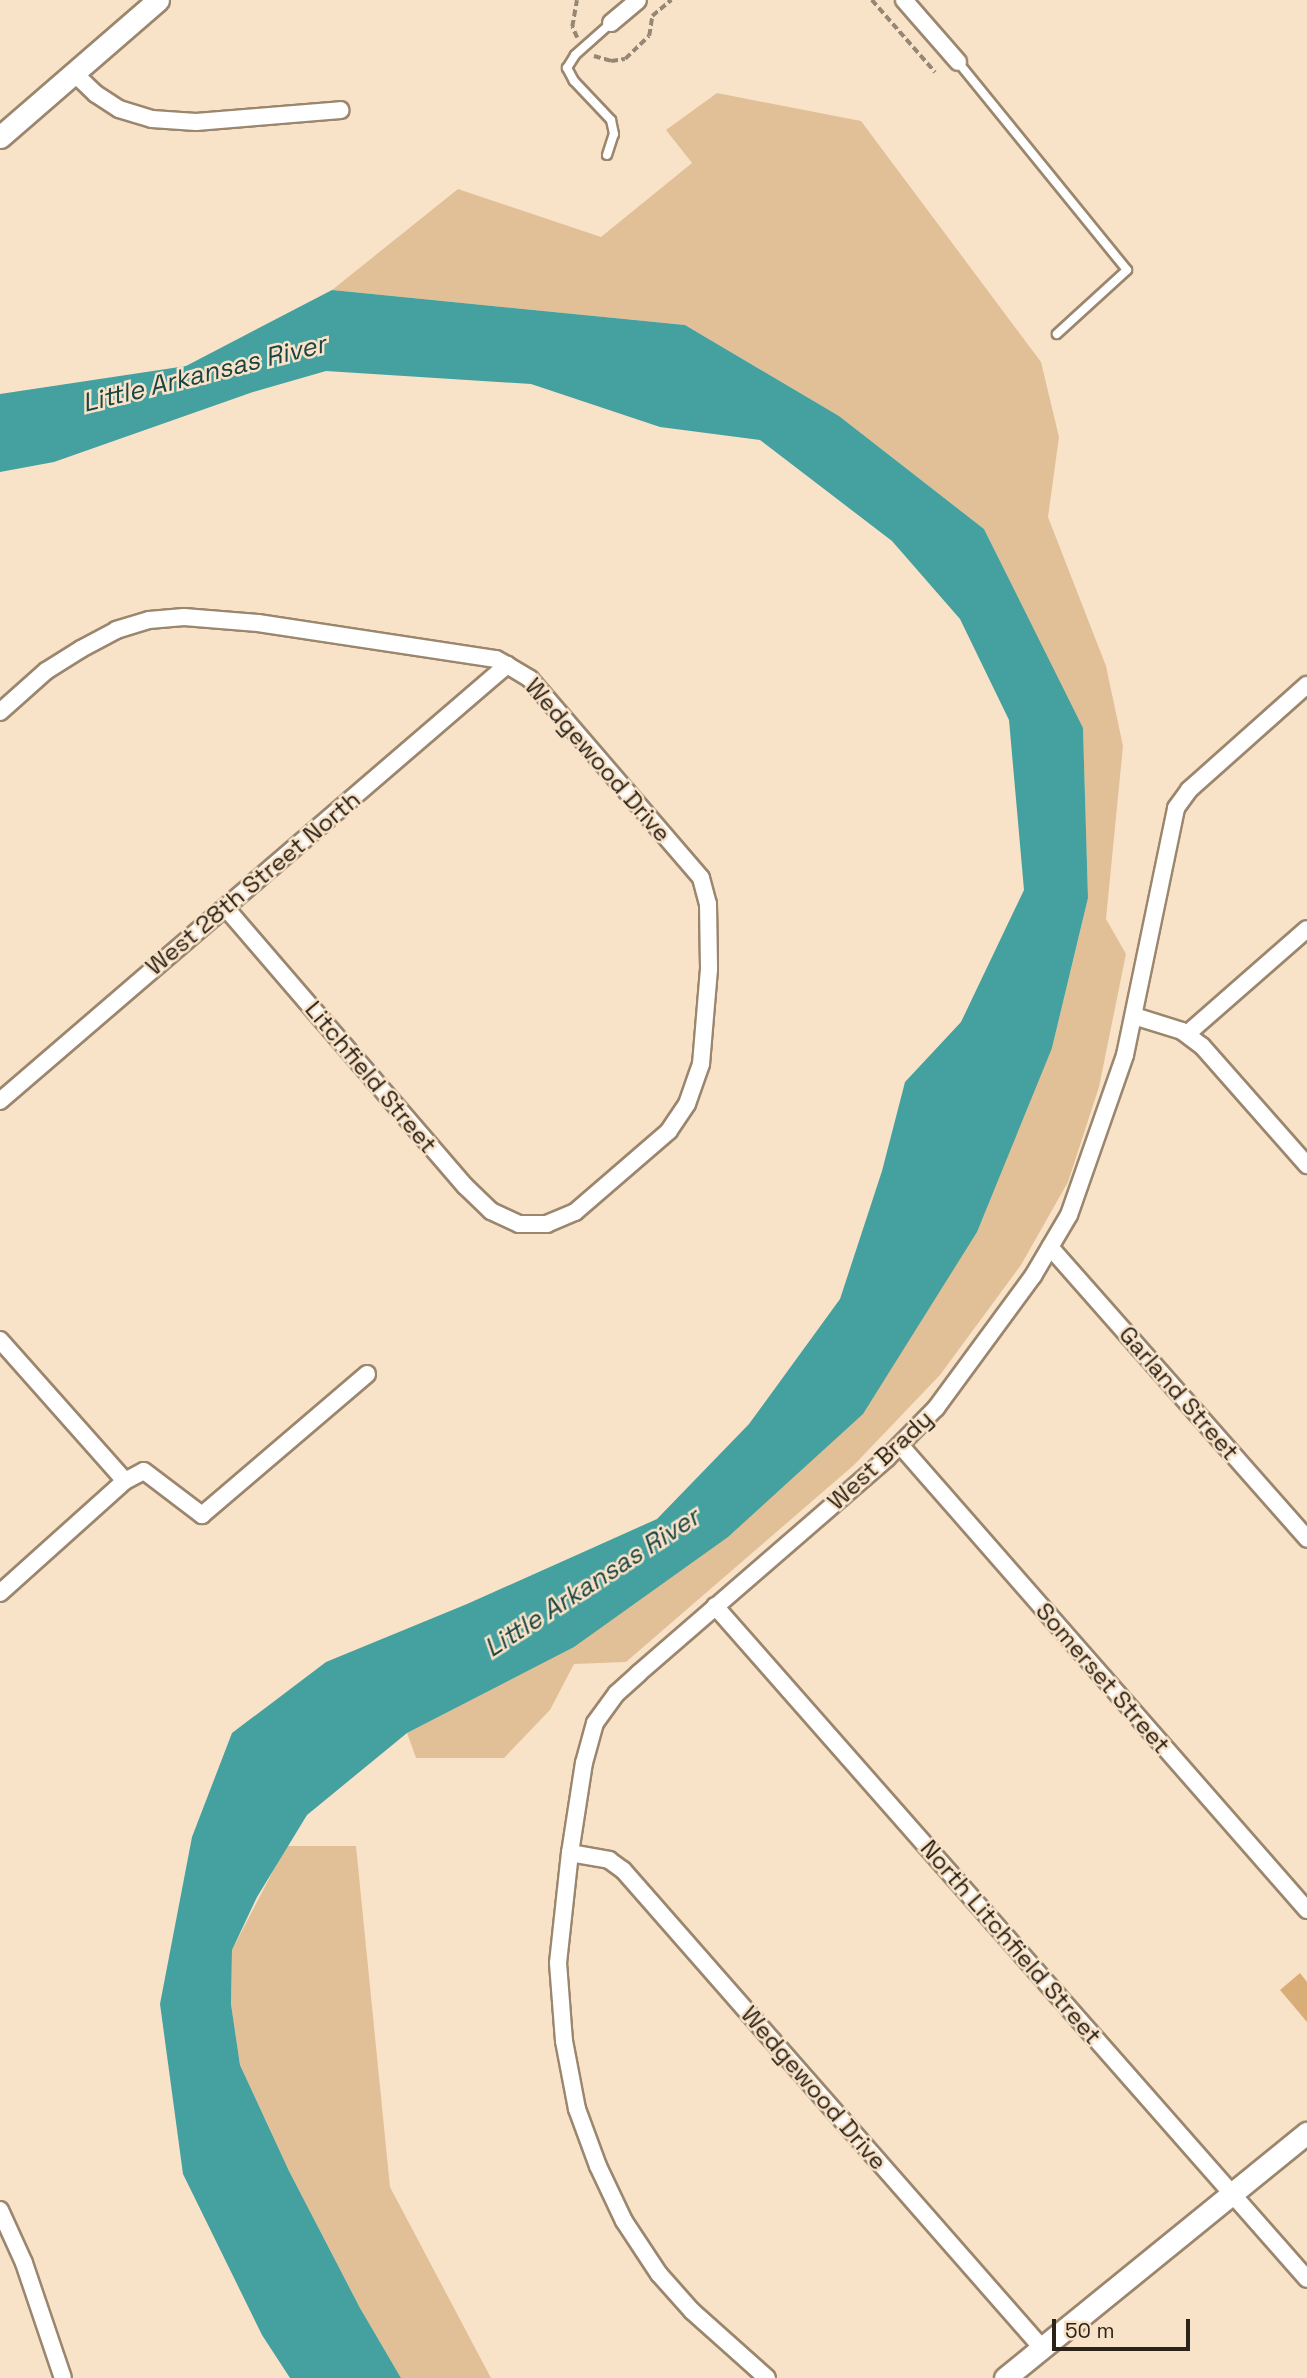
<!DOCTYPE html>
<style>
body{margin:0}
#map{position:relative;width:1307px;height:2378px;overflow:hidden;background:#f9e3c8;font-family:"Space Grotesk",sans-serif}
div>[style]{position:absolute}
.green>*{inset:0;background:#e2c097}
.water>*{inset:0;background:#44a19f}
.building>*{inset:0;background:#d9ad77}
.path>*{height:3.5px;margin-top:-1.75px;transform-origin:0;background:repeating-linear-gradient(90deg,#968674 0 7px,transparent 0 10.5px)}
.roads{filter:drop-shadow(2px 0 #9b866e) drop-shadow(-2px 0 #9b866e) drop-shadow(0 2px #9b866e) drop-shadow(0 -2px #9b866e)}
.lane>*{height:8px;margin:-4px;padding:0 4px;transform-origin:4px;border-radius:4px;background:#fff}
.street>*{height:16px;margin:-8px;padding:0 8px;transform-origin:8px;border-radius:8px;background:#fff}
.secondary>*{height:21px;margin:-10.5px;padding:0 10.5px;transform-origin:10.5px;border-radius:10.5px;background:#fff}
span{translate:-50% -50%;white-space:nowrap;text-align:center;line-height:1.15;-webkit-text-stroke:5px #f9e3c8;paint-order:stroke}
.street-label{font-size:24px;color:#2b2218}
.water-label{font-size:26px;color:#1a4443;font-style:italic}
.scale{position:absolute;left:1052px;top:2319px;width:138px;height:32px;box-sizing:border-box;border:4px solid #2b2218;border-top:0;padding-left:9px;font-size:21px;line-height:24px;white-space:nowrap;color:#2b2218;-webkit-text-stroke:5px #f9e3c8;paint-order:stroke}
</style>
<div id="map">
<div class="green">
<div style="clip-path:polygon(717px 93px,861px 121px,1041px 362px,1059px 437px,1048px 517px,1106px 666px,1123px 746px,1106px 919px,1126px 954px,1099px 1087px,1068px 1182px,1021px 1265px,940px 1375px,854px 1465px,626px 1662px,574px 1664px,550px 1710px,504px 1758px,416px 1758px,407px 1733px,574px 1646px,1052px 1048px,1088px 898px,1083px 729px,984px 529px,839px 416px,685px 325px,332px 290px,458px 189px,601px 237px,692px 163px,666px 130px)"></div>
<div style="clip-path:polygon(286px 1846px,356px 1846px,390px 2187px,491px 2378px,401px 2378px,360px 2308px,289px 2171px,240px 2065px,231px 2004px,232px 1950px)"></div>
</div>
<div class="water">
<div style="clip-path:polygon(332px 290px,685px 325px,839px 416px,984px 529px,1083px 728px,1088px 898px,1052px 1048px,977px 1232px,863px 1414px,728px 1537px,574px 1647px,407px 1733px,307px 1815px,257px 1897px,232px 1950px,231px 2004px,240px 2065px,289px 2171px,360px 2308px,401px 2378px,290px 2378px,262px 2335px,183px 2174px,160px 2004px,192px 1837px,232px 1733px,326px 1662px,467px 1604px,657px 1519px,749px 1424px,840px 1299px,882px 1171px,905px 1082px,961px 1022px,1024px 890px,1009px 720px,960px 619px,892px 541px,760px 440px,660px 427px,531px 384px,326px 371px,253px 392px,54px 462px,0 472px,0 394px,186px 366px)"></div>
</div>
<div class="building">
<div style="clip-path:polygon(1300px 1973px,1307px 1982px,1307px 2022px,1280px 1990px)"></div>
</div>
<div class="path">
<div style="left:872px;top:0;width:96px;rotate:48.8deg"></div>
<div style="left:577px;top:38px;width:12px;rotate:-114deg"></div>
<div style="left:572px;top:27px;width:27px;rotate:-80deg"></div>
<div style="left:594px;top:56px;width:18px;rotate:16deg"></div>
<div style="left:611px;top:61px;width:14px;rotate:-8deg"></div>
<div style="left:625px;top:59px;width:33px;rotate:-44deg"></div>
<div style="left:649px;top:36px;width:20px;rotate:-81deg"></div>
<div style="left:652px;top:16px;width:25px;rotate:-40deg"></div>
</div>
<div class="roads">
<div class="lane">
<div style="left:958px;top:62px;width:268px;rotate:50.9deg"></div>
<div style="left:1127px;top:270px;width:95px;rotate:137.6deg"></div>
<div style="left:607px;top:155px;width:22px;rotate:-72deg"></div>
<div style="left:614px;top:134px;width:14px;rotate:-102deg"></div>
<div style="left:611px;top:120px;width:54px;rotate:-133.5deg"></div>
<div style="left:574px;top:81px;width:15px;rotate:-118deg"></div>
<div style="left:567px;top:68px;width:15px;rotate:-58deg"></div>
<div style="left:575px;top:55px;width:48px;rotate:-41.6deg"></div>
</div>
<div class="street">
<div style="left:904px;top:0;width:82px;rotate:48.9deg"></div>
<div style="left:611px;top:23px;width:35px;rotate:-40deg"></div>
<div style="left:74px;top:73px;width:30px;rotate:44deg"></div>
<div style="left:96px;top:94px;width:27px;rotate:33deg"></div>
<div style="left:119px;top:109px;width:34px;rotate:17deg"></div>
<div style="left:152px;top:119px;width:44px;rotate:3.9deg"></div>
<div style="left:196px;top:122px;width:145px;rotate:-4.7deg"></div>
<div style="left:0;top:712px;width:62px;rotate:-41.7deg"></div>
<div style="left:46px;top:671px;width:41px;rotate:-32.2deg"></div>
<div style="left:81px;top:649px;width:40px;rotate:-28deg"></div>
<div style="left:116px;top:630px;width:34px;rotate:-17deg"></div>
<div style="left:149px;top:620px;width:35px;rotate:-5deg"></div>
<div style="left:184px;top:617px;width:74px;rotate:4.6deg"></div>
<div style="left:258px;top:623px;width:241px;rotate:8.6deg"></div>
<div style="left:496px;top:659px;width:13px;rotate:29deg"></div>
<div style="left:507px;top:665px;width:27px;rotate:31deg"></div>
<div style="left:530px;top:679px;width:262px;rotate:49.3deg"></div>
<div style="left:701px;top:878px;width:27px;rotate:75deg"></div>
<div style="left:708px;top:904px;width:65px;rotate:89.1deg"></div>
<div style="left:709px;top:969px;width:95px;rotate:94.8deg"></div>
<div style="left:701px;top:1064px;width:42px;rotate:109.3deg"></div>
<div style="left:687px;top:1104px;width:32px;rotate:124deg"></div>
<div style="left:669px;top:1131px;width:124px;rotate:139.2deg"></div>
<div style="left:575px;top:1212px;width:30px;rotate:157deg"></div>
<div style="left:547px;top:1224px;width:28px;rotate:180deg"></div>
<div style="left:519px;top:1224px;width:31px;rotate:-155deg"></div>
<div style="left:491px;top:1211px;width:36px;rotate:-136deg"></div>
<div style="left:465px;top:1186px;width:368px;rotate:-130.7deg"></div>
<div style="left:1134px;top:1016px;width:50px;rotate:17.4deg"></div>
<div style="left:1182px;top:1031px;width:25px;rotate:37deg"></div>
<div style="left:1202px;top:1046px;width:159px;rotate:48.6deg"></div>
<div style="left:1187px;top:1034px;width:159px;rotate:-41.2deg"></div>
<div style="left:0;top:1101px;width:669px;rotate:-40.69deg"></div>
<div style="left:1050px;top:1247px;width:389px;rotate:48.6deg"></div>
<div style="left:0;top:1340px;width:188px;rotate:48.4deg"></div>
<div style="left:900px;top:1445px;width:618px;rotate:48.81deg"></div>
<div style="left:0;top:1593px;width:168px;rotate:-41.9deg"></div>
<div style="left:125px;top:1481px;width:21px;rotate:-28deg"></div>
<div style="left:144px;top:1471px;width:73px;rotate:37.2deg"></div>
<div style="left:202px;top:1515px;width:217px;rotate:-40.5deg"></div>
<div style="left:715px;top:1606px;width:896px;rotate:48.66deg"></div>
<div style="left:570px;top:1853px;width:40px;rotate:10deg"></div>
<div style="left:609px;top:1860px;width:17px;rotate:36deg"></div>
<div style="left:623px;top:1870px;width:636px;rotate:48.76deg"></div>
<div style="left:0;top:2210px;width:58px;rotate:65.6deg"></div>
<div style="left:24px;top:2263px;width:121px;rotate:71.3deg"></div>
<div style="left:767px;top:2378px;width:101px;rotate:-138.2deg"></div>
<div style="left:692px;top:2311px;width:50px;rotate:-131.7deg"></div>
<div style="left:659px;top:2274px;width:64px;rotate:-123.4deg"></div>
<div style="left:624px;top:2221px;width:61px;rotate:-115.3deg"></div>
<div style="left:598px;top:2166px;width:61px;rotate:-110.2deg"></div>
<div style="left:577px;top:2109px;width:69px;rotate:-100.8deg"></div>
<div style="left:564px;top:2041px;width:78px;rotate:-94.4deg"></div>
<div style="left:558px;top:1963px;width:111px;rotate:-83.8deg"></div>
<div style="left:570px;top:1853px;width:91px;rotate:-81.2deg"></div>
<div style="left:584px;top:1763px;width:41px;rotate:-74.6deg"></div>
<div style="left:595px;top:1723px;width:36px;rotate:-54deg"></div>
<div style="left:616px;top:1694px;width:31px;rotate:-42deg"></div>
<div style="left:639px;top:1673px;width:328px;rotate:-40.9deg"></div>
<div style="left:887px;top:1458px;width:70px;rotate:-45.6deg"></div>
<div style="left:936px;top:1408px;width:164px;rotate:-53.7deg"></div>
<div style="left:1033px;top:1276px;width:71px;rotate:-59.5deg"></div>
<div style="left:1069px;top:1215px;width:170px;rotate:-70.7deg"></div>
<div style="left:1125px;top:1055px;width:252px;rotate:-78.3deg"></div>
<div style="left:1176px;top:808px;width:22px;rotate:-54deg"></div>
<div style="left:1189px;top:790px;width:158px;rotate:-41.7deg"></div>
</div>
<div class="secondary">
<div style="left:0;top:137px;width:209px;rotate:-40.9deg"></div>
<div style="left:1005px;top:2378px;width:389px;rotate:-39.1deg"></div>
</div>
</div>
<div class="street-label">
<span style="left:598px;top:760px;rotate:49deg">Wedgewood Drive</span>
<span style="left:253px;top:883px;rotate:-40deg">West 28th Street North</span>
<span style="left:371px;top:1077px;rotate:50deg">Litchfield Street</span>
<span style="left:1179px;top:1393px;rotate:49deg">Garland Street</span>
<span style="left:880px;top:1460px;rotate:-43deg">West Brady</span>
<span style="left:1103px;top:1678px;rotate:49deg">Somerset Street</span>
<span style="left:1011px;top:1942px;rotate:49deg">North Litchfield Street</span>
<span style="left:814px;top:2088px;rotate:49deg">Wedgewood Drive</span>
</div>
<div class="water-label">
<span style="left:204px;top:374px;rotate:-14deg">Little Arkansas River</span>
<span style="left:592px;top:1583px;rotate:-33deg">Little Arkansas River</span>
</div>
<div class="scale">50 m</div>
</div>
